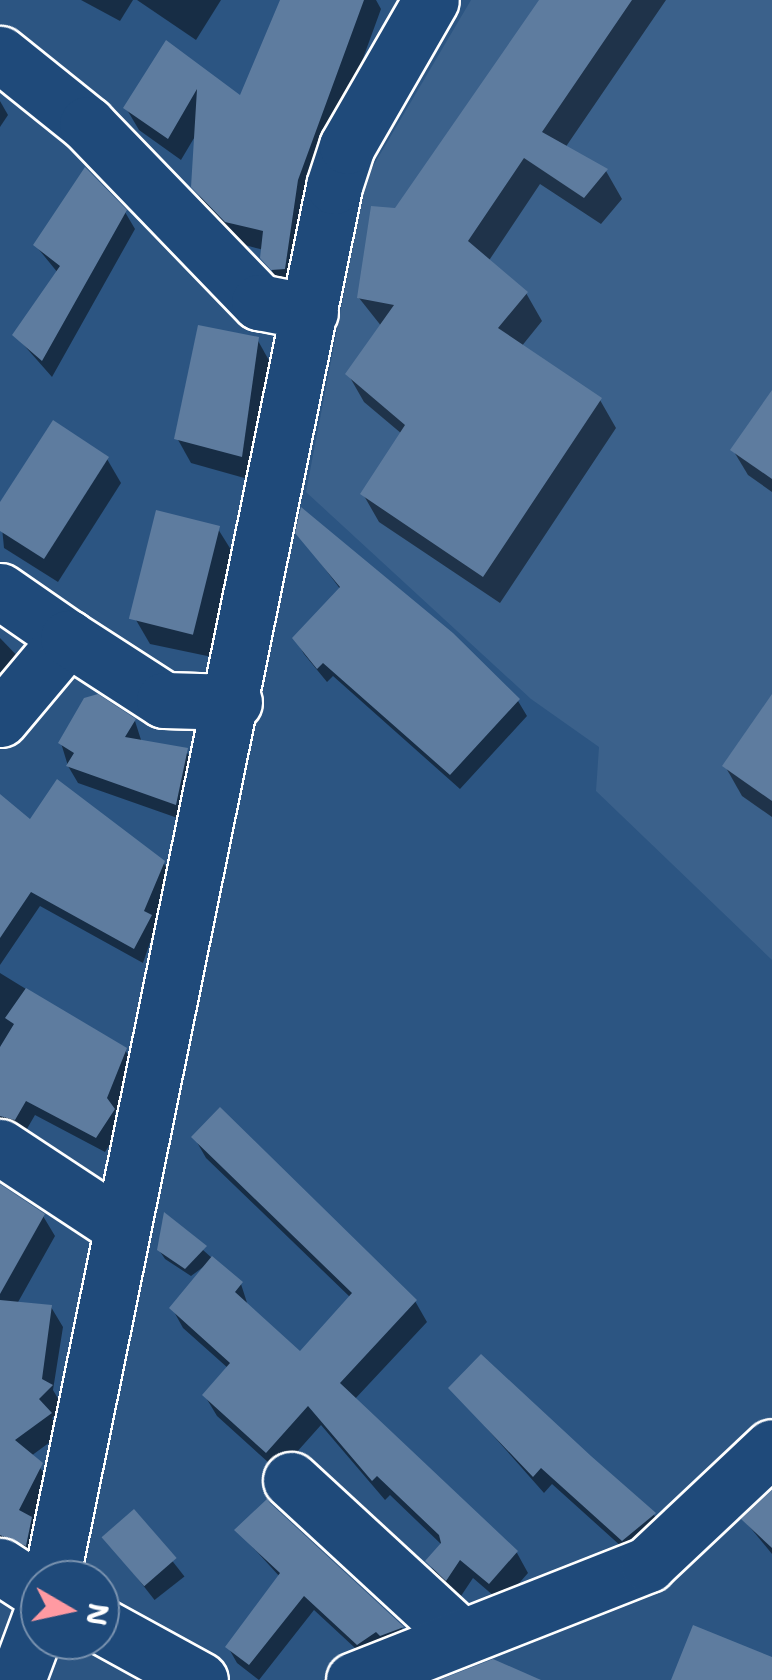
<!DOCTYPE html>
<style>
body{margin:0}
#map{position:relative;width:772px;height:1680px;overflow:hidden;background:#2c5582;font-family:"Shantell Sans",sans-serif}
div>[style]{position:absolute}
.built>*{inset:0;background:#3b618b}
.shadow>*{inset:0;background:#0007;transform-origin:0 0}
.building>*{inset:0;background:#5e7c9f;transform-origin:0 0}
.roads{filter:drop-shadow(2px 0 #fff) drop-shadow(-2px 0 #fff) drop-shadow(0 2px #fff) drop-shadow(0 -2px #fff)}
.minor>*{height:55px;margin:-27.5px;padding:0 27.5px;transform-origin:27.5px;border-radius:27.5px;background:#1f4a7a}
span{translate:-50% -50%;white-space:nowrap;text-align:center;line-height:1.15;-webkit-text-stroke:8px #1f4a7a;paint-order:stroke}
.north{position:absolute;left:20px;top:1560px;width:100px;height:100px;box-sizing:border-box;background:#1f4a7a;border:2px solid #7992af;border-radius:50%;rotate:99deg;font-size:28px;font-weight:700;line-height:40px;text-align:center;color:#fff}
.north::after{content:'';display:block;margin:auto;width:35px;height:45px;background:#ff9aa2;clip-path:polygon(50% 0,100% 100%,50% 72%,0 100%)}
</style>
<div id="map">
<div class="built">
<div style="clip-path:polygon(471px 0,772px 0,772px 960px,596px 791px,599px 747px,531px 699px,306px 492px,366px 178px)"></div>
</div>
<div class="shadow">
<div style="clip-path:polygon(81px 0,133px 0,120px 21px)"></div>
<div style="clip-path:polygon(137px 0,221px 0,196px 40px)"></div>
<div style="clip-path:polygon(282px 0,376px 0,381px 9px,310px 204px,297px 291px,276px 281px,264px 250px,241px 244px,207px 210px,194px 186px,197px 133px,181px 160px,139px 130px,126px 108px,167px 44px,241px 99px)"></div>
<div style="clip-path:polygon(542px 0,666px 0,565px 148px,606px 171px,622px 199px,601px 224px,540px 184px,488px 262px,526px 293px,542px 321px,521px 347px,600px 400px,616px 428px,500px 603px,379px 522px,363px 494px,402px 434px,364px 402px,348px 374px,382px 327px,359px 298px,397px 211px)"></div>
<div style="clip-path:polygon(0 101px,8px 115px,0 127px)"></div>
<div style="clip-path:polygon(125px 212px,135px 229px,52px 377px,15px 335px,58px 273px,36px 246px)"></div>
<div style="clip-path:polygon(257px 339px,271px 364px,255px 481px,191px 463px,177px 438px)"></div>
<div style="clip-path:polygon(772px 394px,772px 492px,748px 475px,733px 450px)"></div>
<div style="clip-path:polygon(107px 459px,121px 483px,58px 582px,4px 548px,0 507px)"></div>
<div style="clip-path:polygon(218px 529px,233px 553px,212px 657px,150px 644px,136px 620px)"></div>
<div style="clip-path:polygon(298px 533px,518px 701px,527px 716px,460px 789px,333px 676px,327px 682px,304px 654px,295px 639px,341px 590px)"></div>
<div style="clip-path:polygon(0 638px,26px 665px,0 695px)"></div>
<div style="clip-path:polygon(772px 698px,772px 817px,742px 796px,725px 766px)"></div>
<div style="clip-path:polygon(135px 721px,142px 743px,186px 751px,196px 768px,186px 821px,78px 783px,68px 766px,61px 743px)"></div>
<div style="clip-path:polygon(0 821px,30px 822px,163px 862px,172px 878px,143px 963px,40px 906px,0 965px)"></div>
<div style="clip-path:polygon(0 973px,125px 1050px,134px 1065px,115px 1114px,122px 1126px,105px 1152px,35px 1115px,24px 1134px,0 1120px)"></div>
<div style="clip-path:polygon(194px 1137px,415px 1301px,427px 1322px,354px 1400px,517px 1553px,528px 1573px,502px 1603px,473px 1578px,459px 1599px,440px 1582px,428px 1561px,442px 1545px,390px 1495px,385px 1500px,321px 1425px,279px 1472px,217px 1416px,205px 1396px,229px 1369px,183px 1328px,172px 1308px,210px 1262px,191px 1276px,165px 1259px,159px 1250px,165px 1216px,241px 1284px,249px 1309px,300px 1355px,351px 1298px,206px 1158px)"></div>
<div style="clip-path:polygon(0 1191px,43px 1216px,55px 1236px,17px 1304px,51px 1307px,63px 1327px,53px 1390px,63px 1407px,52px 1418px,61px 1434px,31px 1456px,53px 1485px,33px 1524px,42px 1540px,37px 1564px,0 1555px)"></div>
<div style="clip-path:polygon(481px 1358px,654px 1515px,664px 1532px,633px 1557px,552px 1484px,544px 1493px,451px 1388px)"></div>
<div style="clip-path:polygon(772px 1493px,772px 1554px,744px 1520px)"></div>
<div style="clip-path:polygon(267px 1502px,402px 1628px,411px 1644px,368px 1660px,314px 1610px,259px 1680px,237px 1663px,228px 1647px,280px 1577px,237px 1530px)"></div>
<div style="left:134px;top:1512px;width:82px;height:38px;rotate:52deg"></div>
</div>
<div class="building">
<div style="clip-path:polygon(280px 0,364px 0,298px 180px,285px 269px,271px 270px,260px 258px,263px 231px,225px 222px,191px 187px,197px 89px,168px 139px,123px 108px,166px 40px,240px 95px)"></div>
<div style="clip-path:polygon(539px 0,632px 0,542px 132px,608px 169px,584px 198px,524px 158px,468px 241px,528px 292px,498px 328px,602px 398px,483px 577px,360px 494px,405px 425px,345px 374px,394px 305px,357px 298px,371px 206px,395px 208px)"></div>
<div style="clip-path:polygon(85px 167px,127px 210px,42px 361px,12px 335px,60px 266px,33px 245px)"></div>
<div style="clip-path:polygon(198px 325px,259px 337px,242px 457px,174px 439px)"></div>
<div style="clip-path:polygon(772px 390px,772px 479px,730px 450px)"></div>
<div style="clip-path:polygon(53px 420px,109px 457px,44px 559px,0 531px,0 502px)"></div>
<div style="clip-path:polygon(301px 507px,453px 633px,520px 699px,450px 775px,323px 663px,317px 669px,292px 638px,340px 587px,295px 533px)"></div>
<div style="left:156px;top:510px;width:66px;height:112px;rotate:14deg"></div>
<div style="clip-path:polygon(98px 694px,136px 719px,125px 737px,188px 748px,176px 805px,66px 766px,74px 753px,58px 743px,84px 698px)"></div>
<div style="clip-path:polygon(772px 694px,772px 801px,722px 766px)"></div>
<div style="clip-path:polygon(57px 779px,165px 861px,144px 911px,152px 915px,134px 949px,31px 892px,0 938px,0 794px,30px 819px)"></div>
<div style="clip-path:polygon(26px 988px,127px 1048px,107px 1098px,115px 1109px,96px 1138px,26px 1101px,15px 1120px,0 1116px,0 1047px,14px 1024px,5px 1018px)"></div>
<div style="clip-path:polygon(220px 1107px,417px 1300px,340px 1383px,518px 1551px,489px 1584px,460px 1560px,446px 1581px,425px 1561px,441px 1543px,439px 1535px,377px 1476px,372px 1481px,308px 1406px,266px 1453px,202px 1395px,230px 1363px,169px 1308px,212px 1256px,243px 1282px,235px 1292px,300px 1351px,352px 1293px,191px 1137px)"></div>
<div style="clip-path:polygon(0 1184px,45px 1214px,0 1294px)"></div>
<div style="clip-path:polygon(164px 1212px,207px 1246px,185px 1269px,157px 1250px)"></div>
<div style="clip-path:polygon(0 1300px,52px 1305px,42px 1379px,53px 1385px,39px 1399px,52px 1413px,15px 1440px,43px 1463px,19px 1510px,32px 1517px,26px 1546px,0 1535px)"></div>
<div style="clip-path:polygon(481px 1354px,591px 1456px,656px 1513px,622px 1541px,541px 1468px,533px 1477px,448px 1388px)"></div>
<div style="clip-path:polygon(772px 1490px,772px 1548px,741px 1519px)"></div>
<div style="clip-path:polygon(267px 1499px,270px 1503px,404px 1627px,380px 1636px,376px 1632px,357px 1645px,304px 1596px,249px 1665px,225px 1647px,280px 1573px,234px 1530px)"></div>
<div style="left:134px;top:1509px;width:65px;height:43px;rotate:49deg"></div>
<div style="clip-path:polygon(693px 1625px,772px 1657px,772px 1680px,671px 1680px)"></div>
<div style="clip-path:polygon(493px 1659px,541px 1680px,439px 1680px)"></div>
</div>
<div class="roads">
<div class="minor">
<div style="left:0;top:54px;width:112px;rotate:38.8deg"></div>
<div style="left:87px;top:124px;width:248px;rotate:46deg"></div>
<div style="left:259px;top:302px;width:52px;rotate:11.1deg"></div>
<div style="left:0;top:591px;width:83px;rotate:34.7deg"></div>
<div style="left:0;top:719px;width:106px;rotate:-50deg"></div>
<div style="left:68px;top:638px;width:114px;rotate:32.9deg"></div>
<div style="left:164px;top:700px;width:70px;rotate:1.6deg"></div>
<div style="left:0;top:1147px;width:144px;rotate:33.4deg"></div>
<div style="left:291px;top:1480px;width:231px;rotate:42.7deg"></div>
<div style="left:0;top:1566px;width:48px;rotate:33deg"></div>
<div style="left:51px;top:1580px;width:1422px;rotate:-78.52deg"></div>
<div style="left:334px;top:186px;width:42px;rotate:-72deg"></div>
<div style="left:347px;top:146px;width:168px;rotate:-60.1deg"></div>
<div style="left:100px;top:1625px;width:114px;rotate:28.8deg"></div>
<div style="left:17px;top:1680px;width:66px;rotate:-69.6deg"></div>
<div style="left:354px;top:1680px;width:316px;rotate:-21.5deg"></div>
<div style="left:648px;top:1564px;width:170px;rotate:-43.3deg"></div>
</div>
</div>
<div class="north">N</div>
</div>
